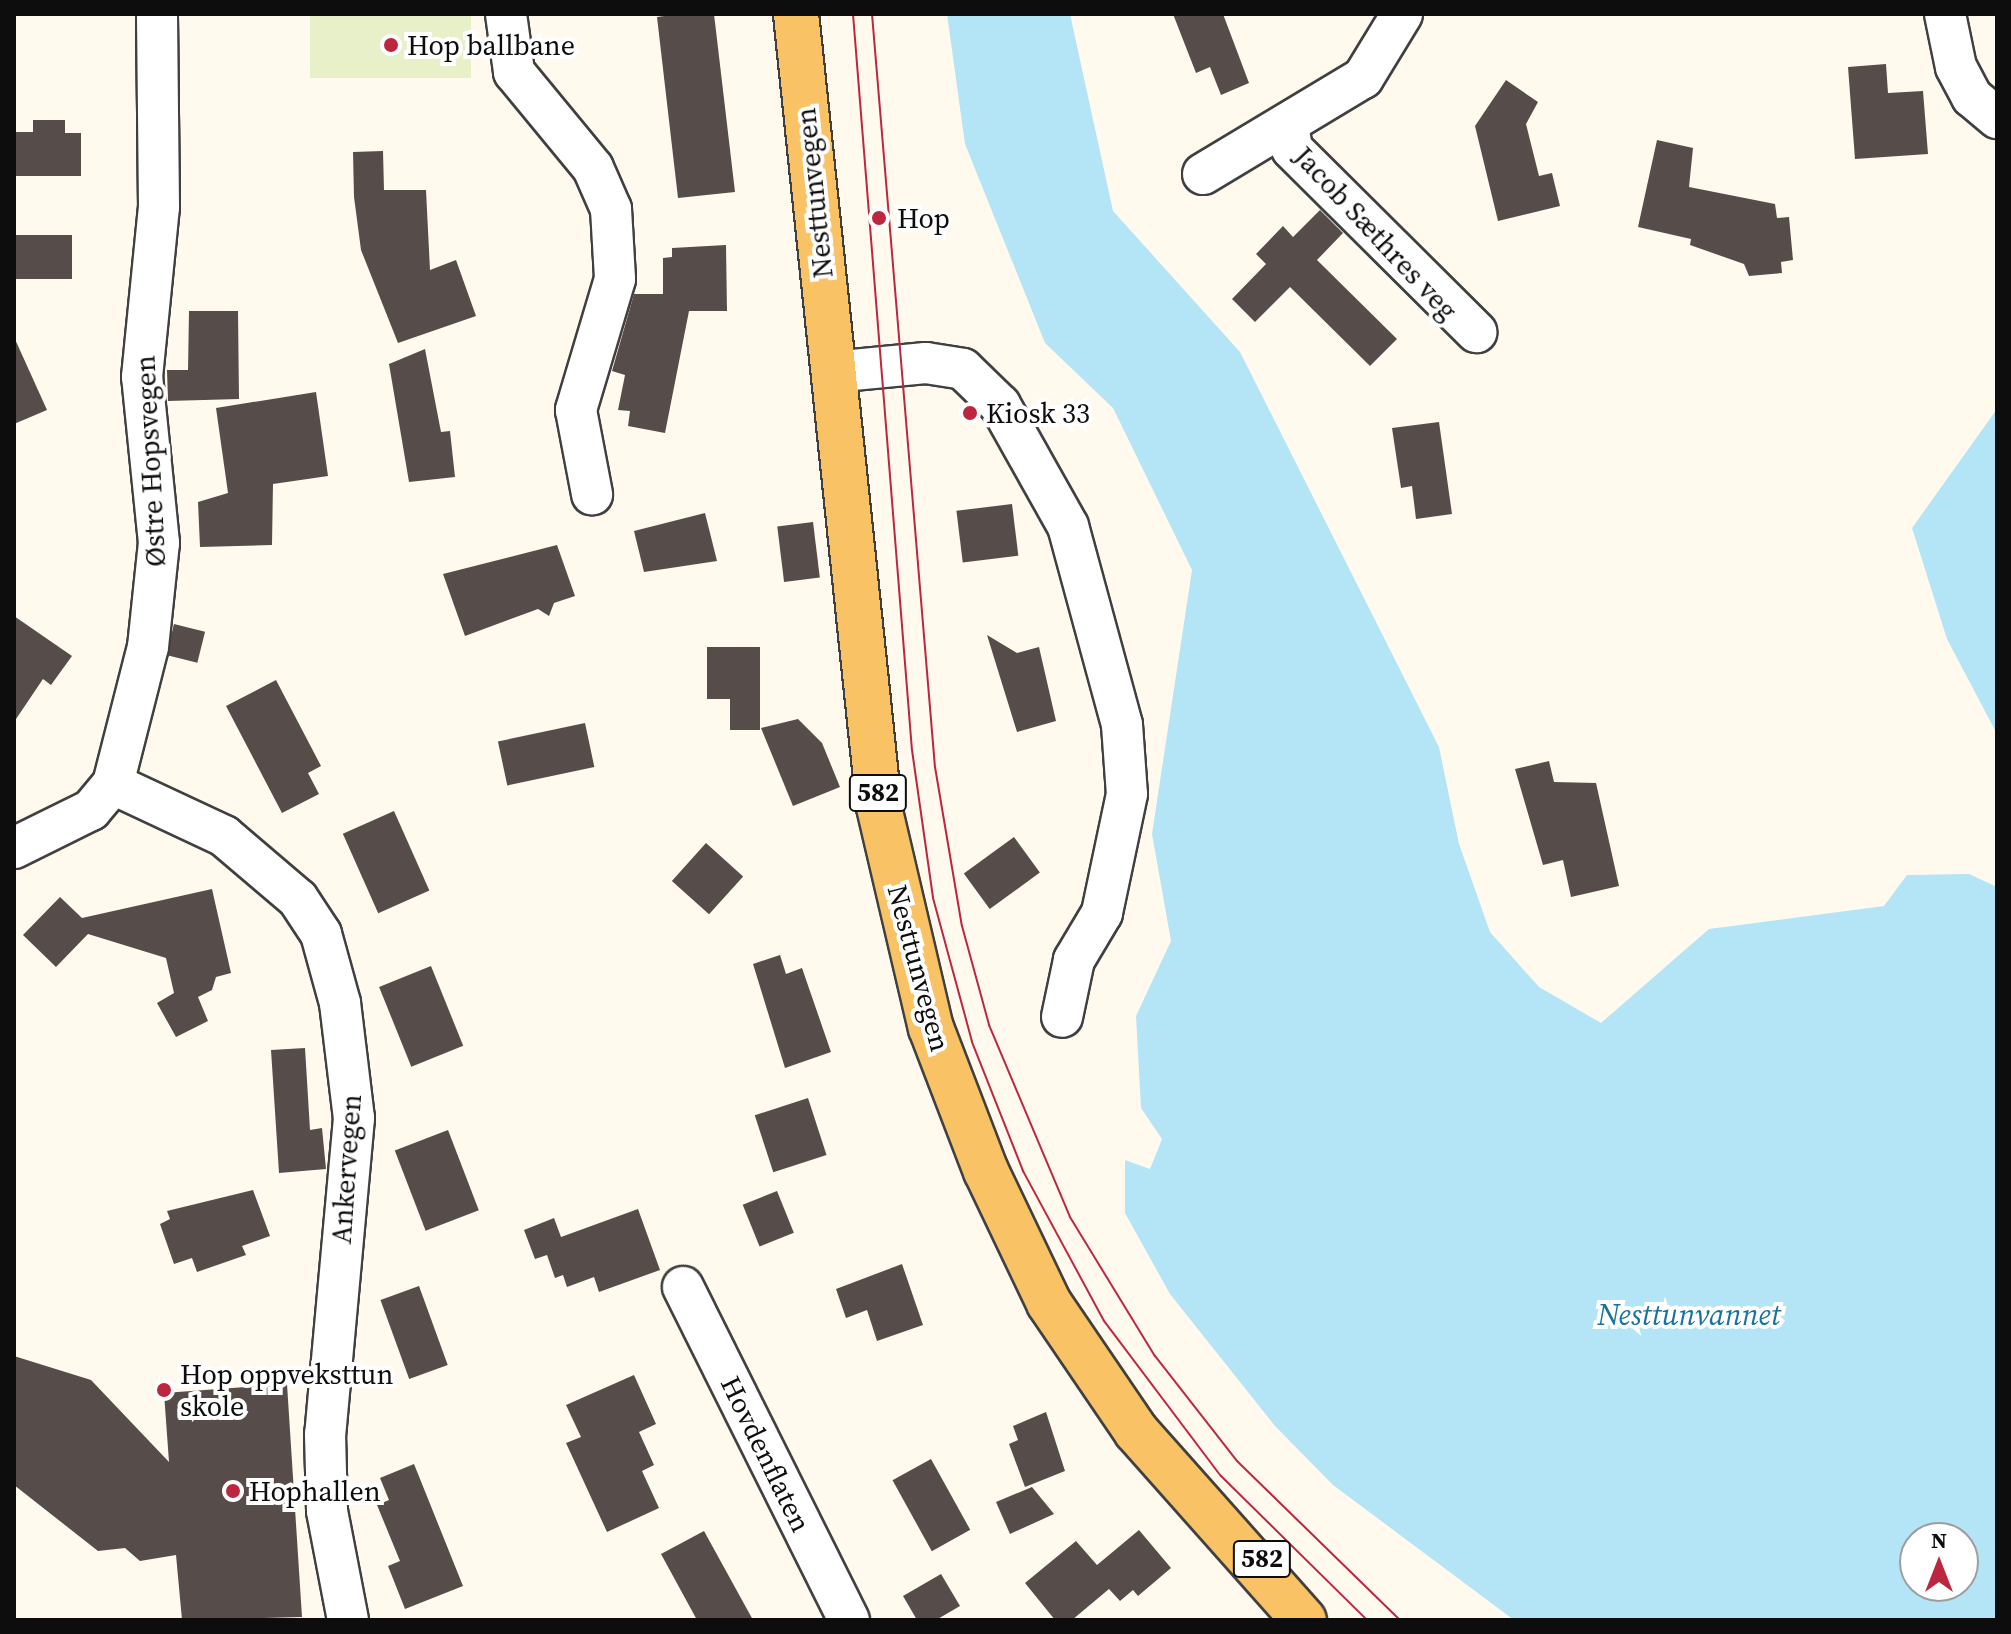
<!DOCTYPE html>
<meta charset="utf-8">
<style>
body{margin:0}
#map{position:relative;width:2011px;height:1634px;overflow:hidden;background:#fff9ee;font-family:"Source Serif 4",serif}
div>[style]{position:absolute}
.pitch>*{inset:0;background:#e7f0c9;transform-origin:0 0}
.water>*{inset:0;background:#b3e5f6}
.building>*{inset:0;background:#564d4a;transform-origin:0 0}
.roads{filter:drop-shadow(2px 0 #404040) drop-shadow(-2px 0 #404040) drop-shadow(0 2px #404040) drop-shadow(0 -2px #404040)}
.minor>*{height:40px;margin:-20px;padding:0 20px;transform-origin:20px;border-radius:20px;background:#fff}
.major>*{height:44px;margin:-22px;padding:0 22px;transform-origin:22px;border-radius:22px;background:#f8c265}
.tram>*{height:2px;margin:-1px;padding:0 1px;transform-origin:1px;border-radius:1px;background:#bd263f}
.dots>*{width:22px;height:22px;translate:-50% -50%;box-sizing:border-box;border:4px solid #fff;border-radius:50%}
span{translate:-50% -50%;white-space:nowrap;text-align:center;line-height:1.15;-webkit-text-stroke:8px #fff;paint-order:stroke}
.shield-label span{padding:2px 6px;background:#fff;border:2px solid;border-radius:6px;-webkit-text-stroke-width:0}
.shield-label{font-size:26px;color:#0d0d0d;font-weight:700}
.poi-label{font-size:28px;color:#0d0d0d}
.left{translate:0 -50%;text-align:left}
.street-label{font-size:28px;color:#0d0d0d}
.water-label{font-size:30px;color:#17739e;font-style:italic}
.frame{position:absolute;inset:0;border:16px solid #0d0d0d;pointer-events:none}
.north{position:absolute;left:1899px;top:1522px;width:80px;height:80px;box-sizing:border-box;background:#fff;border:2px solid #9e9e9e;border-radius:50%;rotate:0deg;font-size:22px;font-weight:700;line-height:32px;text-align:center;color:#0d0d0d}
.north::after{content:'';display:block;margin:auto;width:28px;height:36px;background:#bd263f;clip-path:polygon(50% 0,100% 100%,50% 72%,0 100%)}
</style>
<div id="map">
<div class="pitch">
<div style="left:310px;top:14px;width:161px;height:64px"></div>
</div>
<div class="water">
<div style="clip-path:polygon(evenodd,947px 14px,1070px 14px,1113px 211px,1240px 352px,1439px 747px,1459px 844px,1490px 932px,1539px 987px,1601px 1023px,1709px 929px,1884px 906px,1907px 875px,1969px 874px,1997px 887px,1997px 1620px,1514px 1620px,1333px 1485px,1275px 1426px,1170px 1294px,1125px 1213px,1125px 1160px,1150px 1169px,1162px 1139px,1141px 1108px,1136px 1016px,1171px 941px,1152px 834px,1192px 570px,1113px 408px,1045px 343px,965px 144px,947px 14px,1915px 1538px,1963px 1538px,1963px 1586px,1915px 1586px,1915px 1538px)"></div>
<div style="clip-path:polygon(1997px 409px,1997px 734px,1947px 639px,1912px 528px)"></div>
</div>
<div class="building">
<div style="clip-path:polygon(679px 14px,714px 14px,735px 192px,678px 198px,657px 17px)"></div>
<div style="clip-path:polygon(1173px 14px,1223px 14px,1249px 83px,1221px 95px,1210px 67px,1196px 73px)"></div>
<div style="clip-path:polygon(1886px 64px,1888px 93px,1923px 91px,1928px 154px,1855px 159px,1848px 67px)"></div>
<div style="clip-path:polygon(1506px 80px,1538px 102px,1526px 124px,1539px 176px,1552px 173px,1560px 206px,1498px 221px,1475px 126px)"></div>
<div style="clip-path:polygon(33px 120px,65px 120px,65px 133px,81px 133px,81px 176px,14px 176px,14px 132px,33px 132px)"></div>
<div style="clip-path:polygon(1657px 140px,1693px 148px,1689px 187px,1775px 204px,1777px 218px,1789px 217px,1793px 260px,1781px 262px,1782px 273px,1749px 276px,1744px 264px,1690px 245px,1691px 239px,1638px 227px)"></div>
<div style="clip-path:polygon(383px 151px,384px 190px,426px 190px,430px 270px,456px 260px,476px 316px,398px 343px,361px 250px,354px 197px,353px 152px)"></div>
<div style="clip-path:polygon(1320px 210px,1343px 233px,1317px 260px,1397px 339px,1370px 366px,1290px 287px,1255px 322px,1232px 299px,1266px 264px,1256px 254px,1283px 226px,1293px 237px)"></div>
<div style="left:14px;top:235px;width:58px;height:44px"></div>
<div style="clip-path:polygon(726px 245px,727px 311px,689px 311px,665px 433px,628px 426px,630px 411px,618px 410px,625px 375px,612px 371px,634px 294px,663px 294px,663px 258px,672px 257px,672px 248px)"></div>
<div style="clip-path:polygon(189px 311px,238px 311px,239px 399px,168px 401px,167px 370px,188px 370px)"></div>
<div style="clip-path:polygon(14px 337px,47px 410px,14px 424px)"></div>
<div style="clip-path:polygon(425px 349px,441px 432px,450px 431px,455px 477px,409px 482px,389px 364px)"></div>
<div style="clip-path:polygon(316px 392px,328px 476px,273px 484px,272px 545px,200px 547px,198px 502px,228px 493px,216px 408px)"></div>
<div style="clip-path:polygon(1439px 422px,1452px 514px,1416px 519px,1412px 486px,1401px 488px,1392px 428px)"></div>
<div style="left:1012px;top:504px;width:52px;height:56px;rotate:83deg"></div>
<div style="clip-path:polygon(705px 513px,717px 561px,644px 572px,634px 531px)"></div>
<div style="left:813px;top:522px;width:56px;height:36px;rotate:83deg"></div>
<div style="clip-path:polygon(557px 545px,575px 596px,554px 603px,549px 616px,538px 609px,465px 636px,443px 574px)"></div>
<div style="clip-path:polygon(14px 616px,72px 656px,51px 685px,43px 679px,14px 722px)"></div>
<div style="left:174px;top:624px;width:32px;height:32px;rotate:14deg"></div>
<div style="clip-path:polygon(987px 635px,1017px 653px,1039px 647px,1056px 721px,1017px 732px)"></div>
<div style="clip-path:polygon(707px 647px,760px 647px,760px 730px,730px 730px,730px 699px,707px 699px)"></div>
<div style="clip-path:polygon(276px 680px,321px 766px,308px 773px,319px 794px,282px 813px,226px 706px)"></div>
<div style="clip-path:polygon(798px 719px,822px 743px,840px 787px,793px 806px,761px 728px)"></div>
<div style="left:585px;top:723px;width:45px;height:89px;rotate:78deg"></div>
<div style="clip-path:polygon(1549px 761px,1554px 782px,1596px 783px,1619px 886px,1571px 897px,1563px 860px,1543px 865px,1515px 769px)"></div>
<div style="left:394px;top:811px;width:87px;height:56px;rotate:66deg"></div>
<div style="left:1014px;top:837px;width:44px;height:62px;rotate:54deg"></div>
<div style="left:706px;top:843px;width:50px;height:51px;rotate:42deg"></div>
<div style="clip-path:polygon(212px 889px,231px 973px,216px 977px,212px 990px,198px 997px,208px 1021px,176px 1037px,157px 1003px,174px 993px,166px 958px,88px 934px,56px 967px,23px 935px,60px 897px,82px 918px)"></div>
<div style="clip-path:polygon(780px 955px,786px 974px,802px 968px,831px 1052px,785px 1068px,753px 964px)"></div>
<div style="left:431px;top:966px;width:86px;height:56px;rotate:68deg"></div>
<div style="clip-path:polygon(305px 1048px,310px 1130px,322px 1128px,326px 1169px,279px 1173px,271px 1050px)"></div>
<div style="left:808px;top:1098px;width:60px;height:56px;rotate:72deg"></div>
<div style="left:448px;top:1130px;width:86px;height:57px;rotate:69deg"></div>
<div style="clip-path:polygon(253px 1190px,270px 1236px,242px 1246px,246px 1255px,197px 1272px,192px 1258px,174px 1264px,160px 1224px,170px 1219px,167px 1211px)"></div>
<div style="left:777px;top:1191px;width:45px;height:37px;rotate:68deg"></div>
<div style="clip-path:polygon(638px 1209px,660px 1270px,599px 1292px,594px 1277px,567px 1287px,563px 1275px,555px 1278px,547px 1255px,535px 1259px,524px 1230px,554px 1218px,561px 1237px)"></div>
<div style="clip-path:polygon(902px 1264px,923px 1325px,877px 1341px,867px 1310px,846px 1318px,836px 1289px)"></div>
<div style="left:419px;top:1286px;width:84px;height:41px;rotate:70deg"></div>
<div style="clip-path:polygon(14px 1356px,91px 1380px,169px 1462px,164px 1393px,287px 1384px,302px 1617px,182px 1620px,176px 1555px,140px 1561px,125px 1548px,98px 1551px,14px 1485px)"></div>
<div style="clip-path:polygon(634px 1375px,656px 1424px,639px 1432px,654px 1465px,642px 1471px,659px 1508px,607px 1532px,566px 1443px,581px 1437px,566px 1405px)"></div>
<div style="clip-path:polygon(1046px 1412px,1065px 1471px,1025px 1487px,1009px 1444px,1018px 1440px,1013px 1426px)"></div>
<div style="left:931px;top:1459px;width:81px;height:44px;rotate:61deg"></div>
<div style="clip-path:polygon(414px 1464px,463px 1586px,405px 1609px,388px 1566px,400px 1561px,377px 1505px,389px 1500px,380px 1478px)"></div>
<div style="clip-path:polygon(1032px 1487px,1054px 1514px,1010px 1534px,996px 1502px)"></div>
<div style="clip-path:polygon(1139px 1530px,1171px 1568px,1138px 1596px,1133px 1590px,1120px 1601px,1109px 1589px,1072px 1620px,1055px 1620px,1025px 1583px,1076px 1541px,1097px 1565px)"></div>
<div style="clip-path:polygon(704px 1531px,753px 1620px,697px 1620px,661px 1554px)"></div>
<div style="clip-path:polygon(941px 1574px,960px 1606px,936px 1620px,917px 1620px,903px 1596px)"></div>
</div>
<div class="roads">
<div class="minor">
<div style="left:506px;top:14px;width:59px;rotate:82.1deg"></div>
<div style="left:514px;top:72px;width:124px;rotate:50.5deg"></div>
<div style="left:593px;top:168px;width:45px;rotate:66.3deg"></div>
<div style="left:611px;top:209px;width:70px;rotate:86.7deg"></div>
<div style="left:615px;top:279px;width:137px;rotate:106.6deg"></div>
<div style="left:576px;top:410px;width:86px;rotate:79.2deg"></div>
<div style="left:1945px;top:14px;width:54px;rotate:78.3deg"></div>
<div style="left:1956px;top:67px;width:34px;rotate:62deg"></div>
<div style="left:1972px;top:97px;width:33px;rotate:40deg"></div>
<div style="left:1288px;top:124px;width:25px;rotate:81deg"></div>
<div style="left:1292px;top:149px;width:260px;rotate:44.8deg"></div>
<div style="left:1203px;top:174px;width:187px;rotate:-31deg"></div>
<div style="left:1363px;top:78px;width:75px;rotate:-58.6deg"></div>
<div style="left:832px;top:372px;width:94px;rotate:-5.5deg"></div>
<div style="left:926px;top:363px;width:37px;rotate:9deg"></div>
<div style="left:963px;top:369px;width:52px;rotate:44.2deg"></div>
<div style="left:1000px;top:405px;width:139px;rotate:60.7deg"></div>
<div style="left:1068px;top:526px;width:206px;rotate:74.8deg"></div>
<div style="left:1122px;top:725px;width:69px;rotate:85.9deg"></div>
<div style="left:1127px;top:794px;width:122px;rotate:101.9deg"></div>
<div style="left:1102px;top:913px;width:55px;rotate:120.8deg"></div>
<div style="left:1074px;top:960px;width:58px;rotate:101.9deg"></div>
<div style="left:113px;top:784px;width:123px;rotate:25.1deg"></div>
<div style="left:224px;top:836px;width:97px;rotate:40.4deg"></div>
<div style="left:298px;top:899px;width:42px;rotate:56.7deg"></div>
<div style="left:321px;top:934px;width:72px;rotate:74.6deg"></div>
<div style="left:340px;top:1003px;width:116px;rotate:83.1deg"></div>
<div style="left:354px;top:1118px;width:317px;rotate:95.2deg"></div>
<div style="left:325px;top:1434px;width:77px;rotate:88.5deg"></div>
<div style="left:327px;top:1511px;width:111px;rotate:79.1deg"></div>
<div style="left:14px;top:848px;width:86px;rotate:-26.3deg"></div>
<div style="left:91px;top:810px;width:34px;rotate:-50deg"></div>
<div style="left:113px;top:784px;width:141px;rotate:-75.7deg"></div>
<div style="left:148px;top:647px;width:105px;rotate:-84deg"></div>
<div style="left:159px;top:543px;width:167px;rotate:-95.8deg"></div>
<div style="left:142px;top:377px;width:171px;rotate:-84.3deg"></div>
<div style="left:159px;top:207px;width:193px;rotate:-90.6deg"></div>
<div style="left:683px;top:1287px;width:372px;rotate:63.5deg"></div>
</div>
<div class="major">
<div style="left:796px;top:14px;width:797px;rotate:84.02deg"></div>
<div style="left:879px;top:807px;width:227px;rotate:76.8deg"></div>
<div style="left:931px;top:1028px;width:153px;rotate:69deg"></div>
<div style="left:986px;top:1171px;width:146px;rotate:64.5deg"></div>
<div style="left:1049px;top:1303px;width:155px;rotate:55.8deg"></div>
<div style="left:1136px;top:1431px;width:253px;rotate:48.4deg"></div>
</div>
</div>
<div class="tram">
<div style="left:853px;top:14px;width:738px;rotate:85.42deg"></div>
<div style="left:912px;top:750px;width:149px;rotate:81.9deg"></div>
<div style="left:933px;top:898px;width:149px;rotate:74.8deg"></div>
<div style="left:972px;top:1042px;width:139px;rotate:68.4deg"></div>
<div style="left:1023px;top:1171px;width:170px;rotate:61.6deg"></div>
<div style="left:1104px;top:1321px;width:194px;rotate:53deg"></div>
<div style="left:1221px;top:1476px;width:205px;rotate:44.6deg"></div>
<div style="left:872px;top:14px;width:756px;rotate:85.22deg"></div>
<div style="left:935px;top:767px;width:161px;rotate:80.4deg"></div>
<div style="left:962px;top:926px;width:103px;rotate:74.7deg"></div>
<div style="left:989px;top:1025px;width:208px;rotate:67.1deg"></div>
<div style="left:1070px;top:1217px;width:163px;rotate:58.6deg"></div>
<div style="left:1155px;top:1356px;width:133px;rotate:52deg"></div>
<div style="left:1237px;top:1461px;width:228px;rotate:44.3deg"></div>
</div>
<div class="dots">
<div style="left:391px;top:45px;background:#bd263f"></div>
<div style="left:879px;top:218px;background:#bd263f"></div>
<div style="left:970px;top:413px;background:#bd263f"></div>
<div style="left:164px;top:1390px;background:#bd263f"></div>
<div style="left:233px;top:1491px;background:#bd263f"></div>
</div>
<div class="shield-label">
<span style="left:878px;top:793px">582</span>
<span style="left:1262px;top:1559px">582</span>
</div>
<div class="poi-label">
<span class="left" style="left:407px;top:45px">Hop ballbane</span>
<span class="left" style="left:897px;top:218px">Hop</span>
<span class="left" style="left:986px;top:413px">Kiosk 33</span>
<span class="left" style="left:180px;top:1390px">Hop oppveksttun<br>skole</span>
<span class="left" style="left:249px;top:1491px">Hophallen</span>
</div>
<div class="street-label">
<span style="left:814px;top:193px;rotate:-96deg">Nesttunvegen</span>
<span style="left:1376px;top:233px;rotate:47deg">Jacob Sæthres veg</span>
<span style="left:150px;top:461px;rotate:-93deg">Østre Hopsvegen</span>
<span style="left:919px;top:968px;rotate:75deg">Nesttunvegen</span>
<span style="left:346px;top:1169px;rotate:-86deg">Ankervegen</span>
<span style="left:766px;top:1454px;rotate:64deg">Hovdenflaten</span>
</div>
<div class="water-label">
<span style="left:1689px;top:1315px">Nesttunvannet</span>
</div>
<div class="frame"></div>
<div class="north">N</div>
</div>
